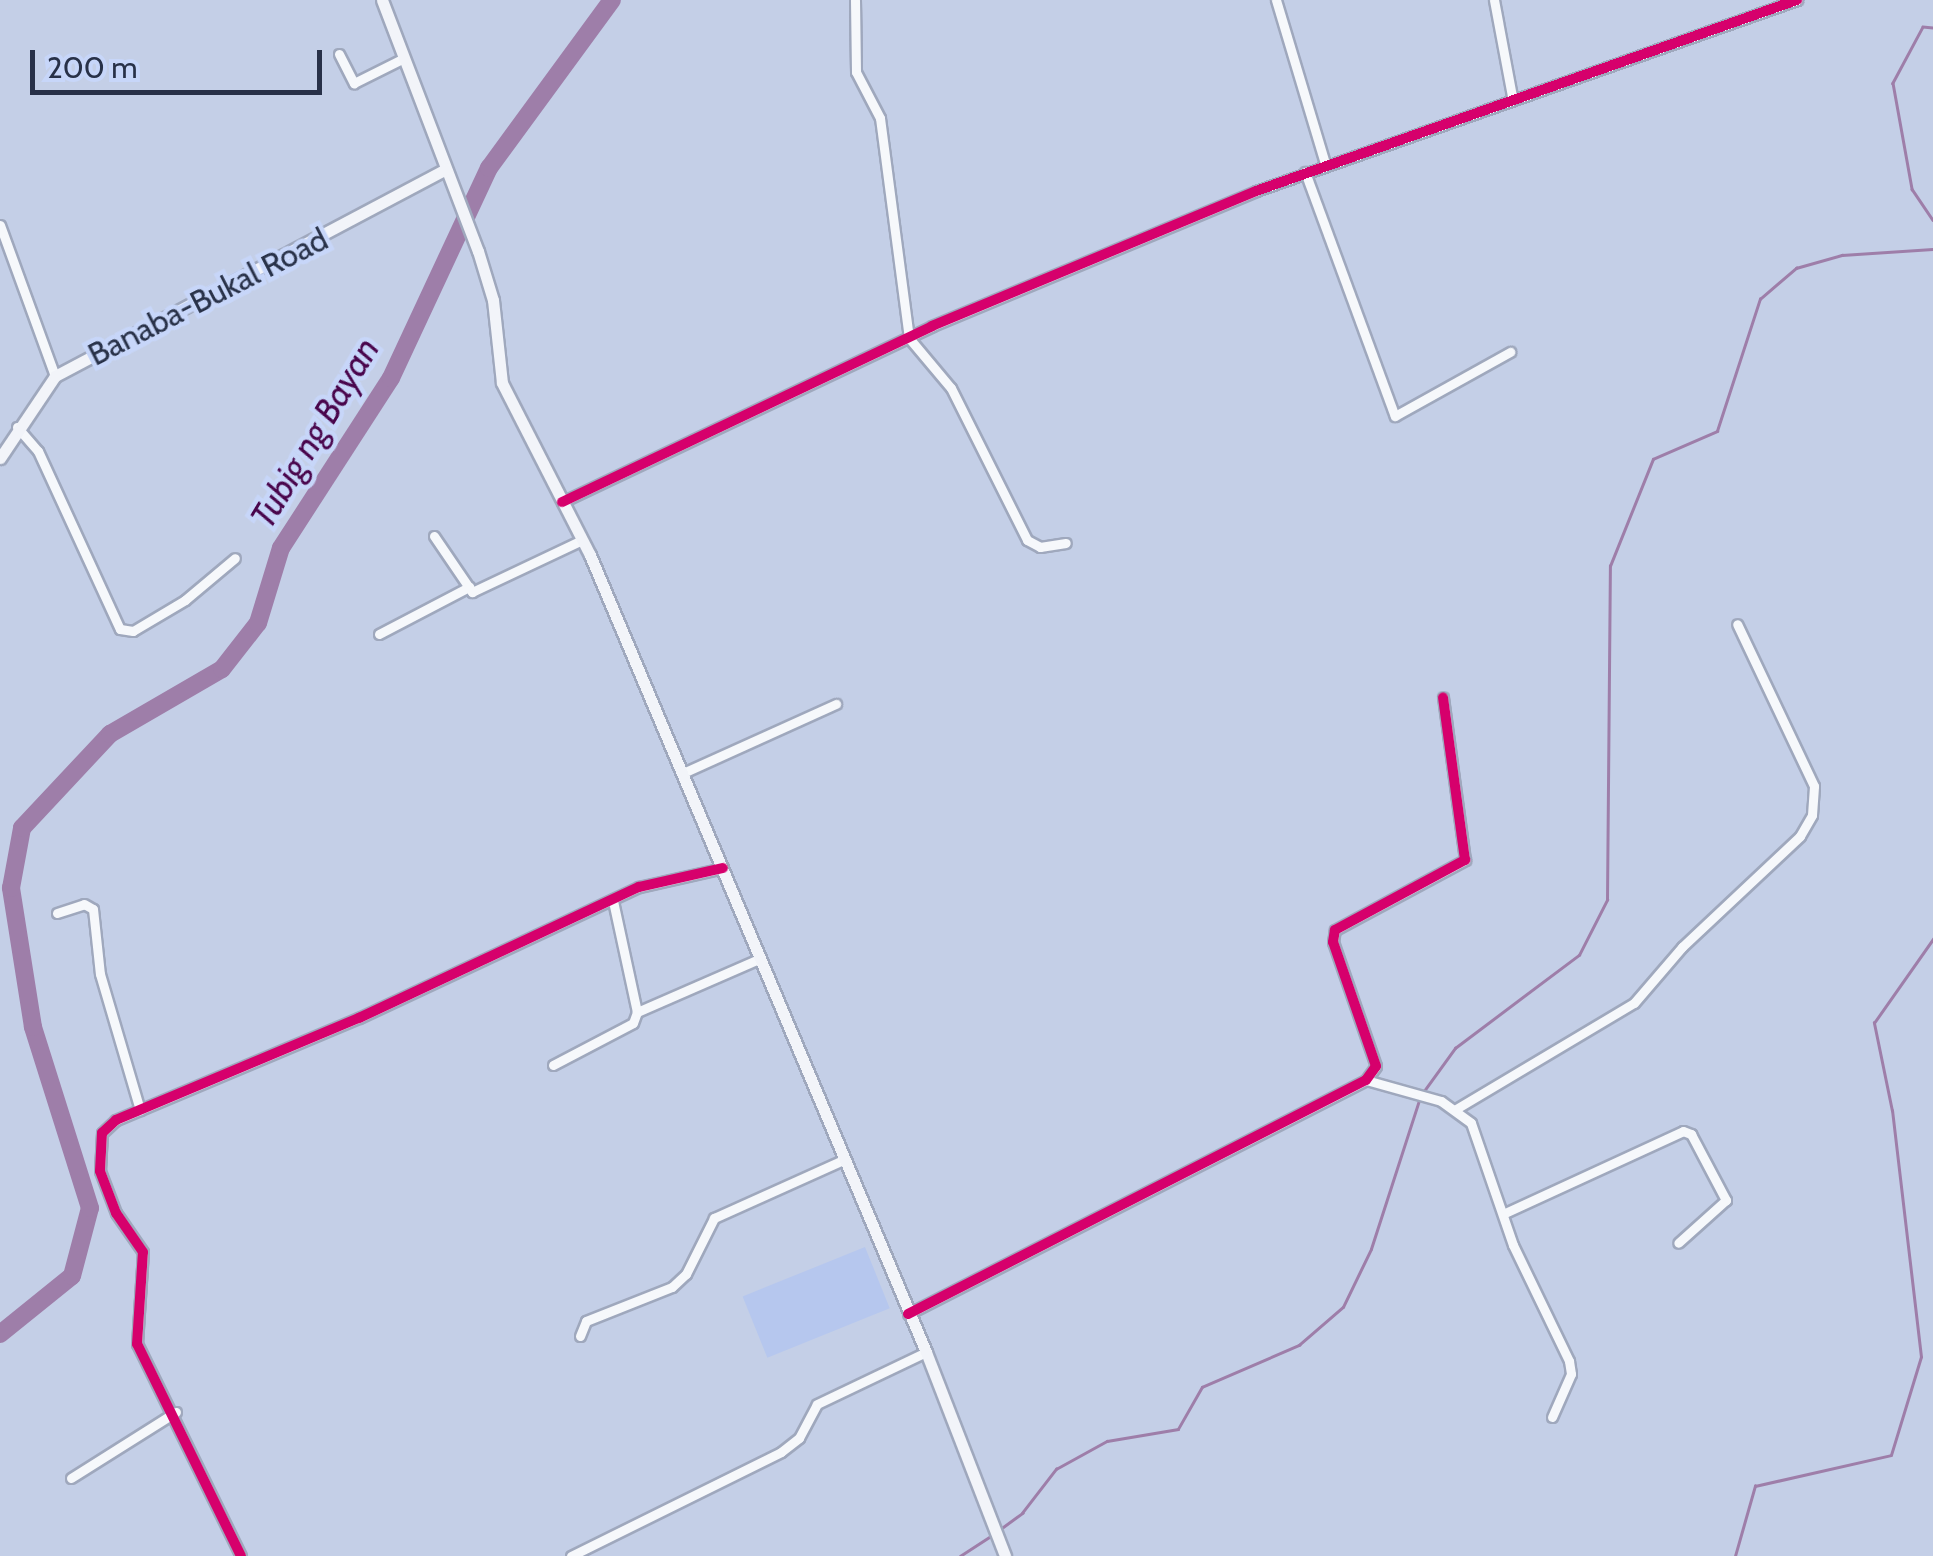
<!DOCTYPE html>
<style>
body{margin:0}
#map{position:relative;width:1933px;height:1556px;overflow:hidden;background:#c4cfe7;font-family:Cabin,sans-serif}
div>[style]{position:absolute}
.built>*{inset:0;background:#b6c7ee;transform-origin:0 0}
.stream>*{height:2.5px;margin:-1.25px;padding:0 1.25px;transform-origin:1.25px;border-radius:1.25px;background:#9e7ea9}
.river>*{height:18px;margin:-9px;padding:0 9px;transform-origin:9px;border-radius:9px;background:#9e7ea9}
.roads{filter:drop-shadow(2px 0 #9fa8bd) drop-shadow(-2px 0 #9fa8bd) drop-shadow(0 2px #9fa8bd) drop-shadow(0 -2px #9fa8bd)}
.street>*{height:9px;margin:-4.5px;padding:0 4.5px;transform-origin:4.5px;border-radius:4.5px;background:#f6f8fb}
.secondary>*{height:11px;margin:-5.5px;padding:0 5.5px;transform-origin:5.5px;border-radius:5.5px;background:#f2f4f9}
.cycleway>*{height:10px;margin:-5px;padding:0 5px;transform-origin:5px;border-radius:5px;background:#d6006c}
span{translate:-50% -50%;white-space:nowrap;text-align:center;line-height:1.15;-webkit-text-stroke:9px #c7d6f9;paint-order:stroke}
.street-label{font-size:32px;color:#283148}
.water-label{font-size:35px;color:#49054c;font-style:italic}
.scale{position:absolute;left:30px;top:50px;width:292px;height:45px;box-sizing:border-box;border:5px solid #283148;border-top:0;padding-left:12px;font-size:30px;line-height:35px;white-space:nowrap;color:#283148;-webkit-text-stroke:8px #c7d6f9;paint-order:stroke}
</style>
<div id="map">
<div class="built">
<div style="left:865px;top:1247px;width:66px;height:132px;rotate:68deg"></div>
</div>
<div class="stream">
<div style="left:1933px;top:28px;width:10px;rotate:-174deg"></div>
<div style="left:1923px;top:27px;width:64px;rotate:118.2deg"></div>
<div style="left:1893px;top:83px;width:108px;rotate:79.8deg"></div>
<div style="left:1912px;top:189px;width:37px;rotate:56deg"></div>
<div style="left:1424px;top:1091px;width:53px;rotate:-54.2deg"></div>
<div style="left:1455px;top:1048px;width:155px;rotate:-36.9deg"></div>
<div style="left:1579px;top:955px;width:62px;rotate:-63deg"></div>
<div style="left:1607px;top:900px;width:334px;rotate:-89.5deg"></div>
<div style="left:1610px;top:566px;width:115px;rotate:-68.1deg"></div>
<div style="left:1653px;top:459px;width:70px;rotate:-23.6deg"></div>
<div style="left:1717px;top:431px;width:139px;rotate:-72deg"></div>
<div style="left:1760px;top:299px;width:48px;rotate:-40.7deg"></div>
<div style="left:1796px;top:268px;width:48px;rotate:-15.8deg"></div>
<div style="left:1842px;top:255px;width:91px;rotate:-3.8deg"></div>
<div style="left:999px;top:1530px;width:29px;rotate:-36deg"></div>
<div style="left:1022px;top:1513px;width:56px;rotate:-52.3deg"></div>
<div style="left:1056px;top:1469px;width:58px;rotate:-28.8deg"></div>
<div style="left:1107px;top:1441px;width:72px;rotate:-9.6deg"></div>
<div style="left:1178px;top:1429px;width:48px;rotate:-60.3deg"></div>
<div style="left:1202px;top:1387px;width:106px;rotate:-23.4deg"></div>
<div style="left:1299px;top:1345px;width:58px;rotate:-40.8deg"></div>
<div style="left:1343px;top:1307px;width:64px;rotate:-64.2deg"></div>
<div style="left:1371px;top:1249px;width:160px;rotate:-72.1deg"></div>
<div style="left:960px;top:1556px;width:38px;rotate:-33deg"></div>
<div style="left:1735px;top:1556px;width:73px;rotate:-74.1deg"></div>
<div style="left:1755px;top:1486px;width:139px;rotate:-12.8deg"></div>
<div style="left:1891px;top:1455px;width:102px;rotate:-73deg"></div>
<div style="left:1921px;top:1357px;width:248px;rotate:-96.7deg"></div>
<div style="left:1892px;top:1111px;width:90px;rotate:-101.6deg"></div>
<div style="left:1874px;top:1023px;width:103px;rotate:-54.9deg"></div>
</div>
<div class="river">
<div style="left:0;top:1334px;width:92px;rotate:-38.9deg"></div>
<div style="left:72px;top:1276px;width:70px;rotate:-75.2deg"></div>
<div style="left:90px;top:1208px;width:190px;rotate:-107.5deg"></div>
<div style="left:33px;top:1027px;width:141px;rotate:-99deg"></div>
<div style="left:11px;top:888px;width:61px;rotate:-79.6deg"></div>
<div style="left:22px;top:828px;width:129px;rotate:-46.9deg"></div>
<div style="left:110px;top:734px;width:129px;rotate:-30.1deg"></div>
<div style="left:222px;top:669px;width:58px;rotate:-52deg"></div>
<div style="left:258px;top:623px;width:78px;rotate:-73deg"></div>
<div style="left:281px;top:548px;width:202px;rotate:-57.1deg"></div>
<div style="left:391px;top:378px;width:232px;rotate:-65deg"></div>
<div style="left:489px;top:168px;width:208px;rotate:-53.8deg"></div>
</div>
<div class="roads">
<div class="street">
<div style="left:855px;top:0;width:72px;rotate:89.2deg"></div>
<div style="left:856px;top:72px;width:52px;rotate:62.4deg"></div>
<div style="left:880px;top:118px;width:222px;rotate:82.5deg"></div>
<div style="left:909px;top:338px;width:65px;rotate:50deg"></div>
<div style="left:951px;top:388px;width:170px;rotate:63.4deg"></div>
<div style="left:1027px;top:540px;width:15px;rotate:28deg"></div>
<div style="left:1040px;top:547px;width:26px;rotate:-9deg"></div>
<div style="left:1276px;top:0;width:170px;rotate:73.3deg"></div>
<div style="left:1494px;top:0;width:98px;rotate:79.4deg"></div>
<div style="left:339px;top:54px;width:33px;rotate:63deg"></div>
<div style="left:354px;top:83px;width:56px;rotate:-26.6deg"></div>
<div style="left:1305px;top:172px;width:260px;rotate:69.8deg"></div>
<div style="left:1395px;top:416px;width:132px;rotate:-29.1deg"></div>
<div style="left:0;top:225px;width:161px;rotate:70deg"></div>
<div style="left:17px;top:427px;width:32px;rotate:49deg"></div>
<div style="left:38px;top:451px;width:196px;rotate:65.3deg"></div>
<div style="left:120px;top:629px;width:13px;rotate:9deg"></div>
<div style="left:133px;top:631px;width:61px;rotate:-30.8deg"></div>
<div style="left:185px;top:600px;width:65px;rotate:-40deg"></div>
<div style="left:562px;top:502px;width:410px;rotate:-25.4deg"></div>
<div style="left:932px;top:326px;width:351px;rotate:-22.6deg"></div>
<div style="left:1256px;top:191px;width:574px;rotate:-19.45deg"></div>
<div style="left:434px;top:536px;width:68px;rotate:55.8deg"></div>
<div style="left:472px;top:592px;width:122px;rotate:-25.3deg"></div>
<div style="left:379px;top:634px;width:102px;rotate:-27.6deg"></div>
<div style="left:683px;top:773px;width:168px;rotate:-24.3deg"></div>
<div style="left:57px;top:913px;width:28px;rotate:-18deg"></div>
<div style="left:84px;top:904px;width:10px;rotate:29deg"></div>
<div style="left:93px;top:909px;width:65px;rotate:83.9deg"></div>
<div style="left:100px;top:974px;width:142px;rotate:73.6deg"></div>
<div style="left:637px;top:1012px;width:133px;rotate:-23.5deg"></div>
<div style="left:553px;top:1065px;width:90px;rotate:-27.7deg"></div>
<div style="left:633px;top:1023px;width:12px;rotate:-70deg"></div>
<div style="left:637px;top:1012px;width:114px;rotate:-102.2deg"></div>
<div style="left:1366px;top:1080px;width:78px;rotate:15.6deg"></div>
<div style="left:1441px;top:1101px;width:37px;rotate:36deg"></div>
<div style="left:1471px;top:1123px;width:129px;rotate:71deg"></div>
<div style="left:1513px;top:1245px;width:129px;rotate:64.2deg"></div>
<div style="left:1569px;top:1361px;width:13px;rotate:81deg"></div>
<div style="left:1571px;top:1374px;width:47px;rotate:113.8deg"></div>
<div style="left:1456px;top:1109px;width:207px;rotate:-30.8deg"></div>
<div style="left:1634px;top:1003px;width:74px;rotate:-49.4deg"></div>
<div style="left:1682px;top:947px;width:162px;rotate:-43.2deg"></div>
<div style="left:1800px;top:836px;width:24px;rotate:-60deg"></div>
<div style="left:1812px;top:815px;width:29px;rotate:-86deg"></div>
<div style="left:1814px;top:786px;width:179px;rotate:-115.4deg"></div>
<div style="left:1505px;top:1213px;width:196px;rotate:-24.7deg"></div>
<div style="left:1683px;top:1131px;width:9px;rotate:21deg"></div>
<div style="left:1691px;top:1134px;width:75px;rotate:62.1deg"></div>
<div style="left:1726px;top:1200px;width:64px;rotate:138.1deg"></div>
<div style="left:908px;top:1314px;width:514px;rotate:-27.06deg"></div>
<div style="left:1366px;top:1080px;width:17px;rotate:-54deg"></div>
<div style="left:1376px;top:1066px;width:131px;rotate:-109.1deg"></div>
<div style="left:1333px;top:942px;width:12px;rotate:-81deg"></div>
<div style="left:1335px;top:930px;width:148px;rotate:-28.3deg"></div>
<div style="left:1465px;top:860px;width:164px;rotate:-97.7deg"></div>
<div style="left:580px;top:1336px;width:16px;rotate:-68deg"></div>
<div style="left:586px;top:1321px;width:92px;rotate:-21.6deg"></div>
<div style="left:672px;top:1287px;width:19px;rotate:-43deg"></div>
<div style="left:686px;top:1274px;width:63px;rotate:-63.4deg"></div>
<div style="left:714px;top:1218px;width:141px;rotate:-24.2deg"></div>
<div style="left:71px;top:1478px;width:124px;rotate:-32.2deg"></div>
<div style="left:241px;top:1556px;width:236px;rotate:-116.1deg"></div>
<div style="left:137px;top:1344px;width:92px;rotate:-86.3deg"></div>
<div style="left:143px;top:1252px;width:47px;rotate:-124.7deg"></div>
<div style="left:116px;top:1213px;width:45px;rotate:-110.9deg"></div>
<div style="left:100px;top:1171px;width:38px;rotate:-87deg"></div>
<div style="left:102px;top:1133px;width:19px;rotate:-43deg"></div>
<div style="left:116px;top:1120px;width:264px;rotate:-22.8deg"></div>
<div style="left:359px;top:1018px;width:309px;rotate:-25.1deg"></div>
<div style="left:639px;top:887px;width:86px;rotate:-12.7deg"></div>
<div style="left:571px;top:1556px;width:234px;rotate:-26.3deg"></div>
<div style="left:781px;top:1452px;width:23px;rotate:-38deg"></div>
<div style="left:799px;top:1438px;width:38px;rotate:-62deg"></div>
<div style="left:817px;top:1404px;width:121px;rotate:-25.5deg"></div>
</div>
<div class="secondary">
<div style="left:382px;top:0;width:269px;rotate:69.1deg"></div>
<div style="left:478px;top:251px;width:51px;rotate:73deg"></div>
<div style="left:493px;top:300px;width:83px;rotate:83.8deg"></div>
<div style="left:502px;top:383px;width:193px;rotate:62.9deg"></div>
<div style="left:590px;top:555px;width:865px;rotate:67.14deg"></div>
<div style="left:926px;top:1352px;width:219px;rotate:68.8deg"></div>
<div style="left:0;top:458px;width:99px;rotate:-56.1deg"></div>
<div style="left:55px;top:376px;width:442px;rotate:-27.9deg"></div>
</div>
</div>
<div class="cycleway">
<div style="left:562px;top:502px;width:410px;rotate:-25.4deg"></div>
<div style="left:932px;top:326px;width:351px;rotate:-22.6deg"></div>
<div style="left:1256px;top:191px;width:574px;rotate:-19.45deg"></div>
<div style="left:908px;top:1314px;width:514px;rotate:-27.06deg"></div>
<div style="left:1366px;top:1080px;width:17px;rotate:-54deg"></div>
<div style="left:1376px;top:1066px;width:131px;rotate:-109.1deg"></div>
<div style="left:1333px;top:942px;width:12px;rotate:-81deg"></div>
<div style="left:1335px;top:930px;width:148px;rotate:-28.3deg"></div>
<div style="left:1465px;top:860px;width:164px;rotate:-97.7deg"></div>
<div style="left:241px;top:1556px;width:236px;rotate:-116.1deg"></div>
<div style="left:137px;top:1344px;width:92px;rotate:-86.3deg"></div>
<div style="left:143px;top:1252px;width:47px;rotate:-124.7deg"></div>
<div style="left:116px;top:1213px;width:45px;rotate:-110.9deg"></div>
<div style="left:100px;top:1171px;width:38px;rotate:-87deg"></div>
<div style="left:102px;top:1133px;width:19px;rotate:-43deg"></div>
<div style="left:116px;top:1120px;width:264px;rotate:-22.8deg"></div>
<div style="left:359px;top:1018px;width:309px;rotate:-25.1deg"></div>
<div style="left:639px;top:887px;width:86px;rotate:-12.7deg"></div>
</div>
<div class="street-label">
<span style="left:208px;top:297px;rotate:-27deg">Banaba-Bukal Road</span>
</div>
<div class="water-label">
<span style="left:315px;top:433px;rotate:-59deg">Tubig ng Bayan</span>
</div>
<div class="scale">200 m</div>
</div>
